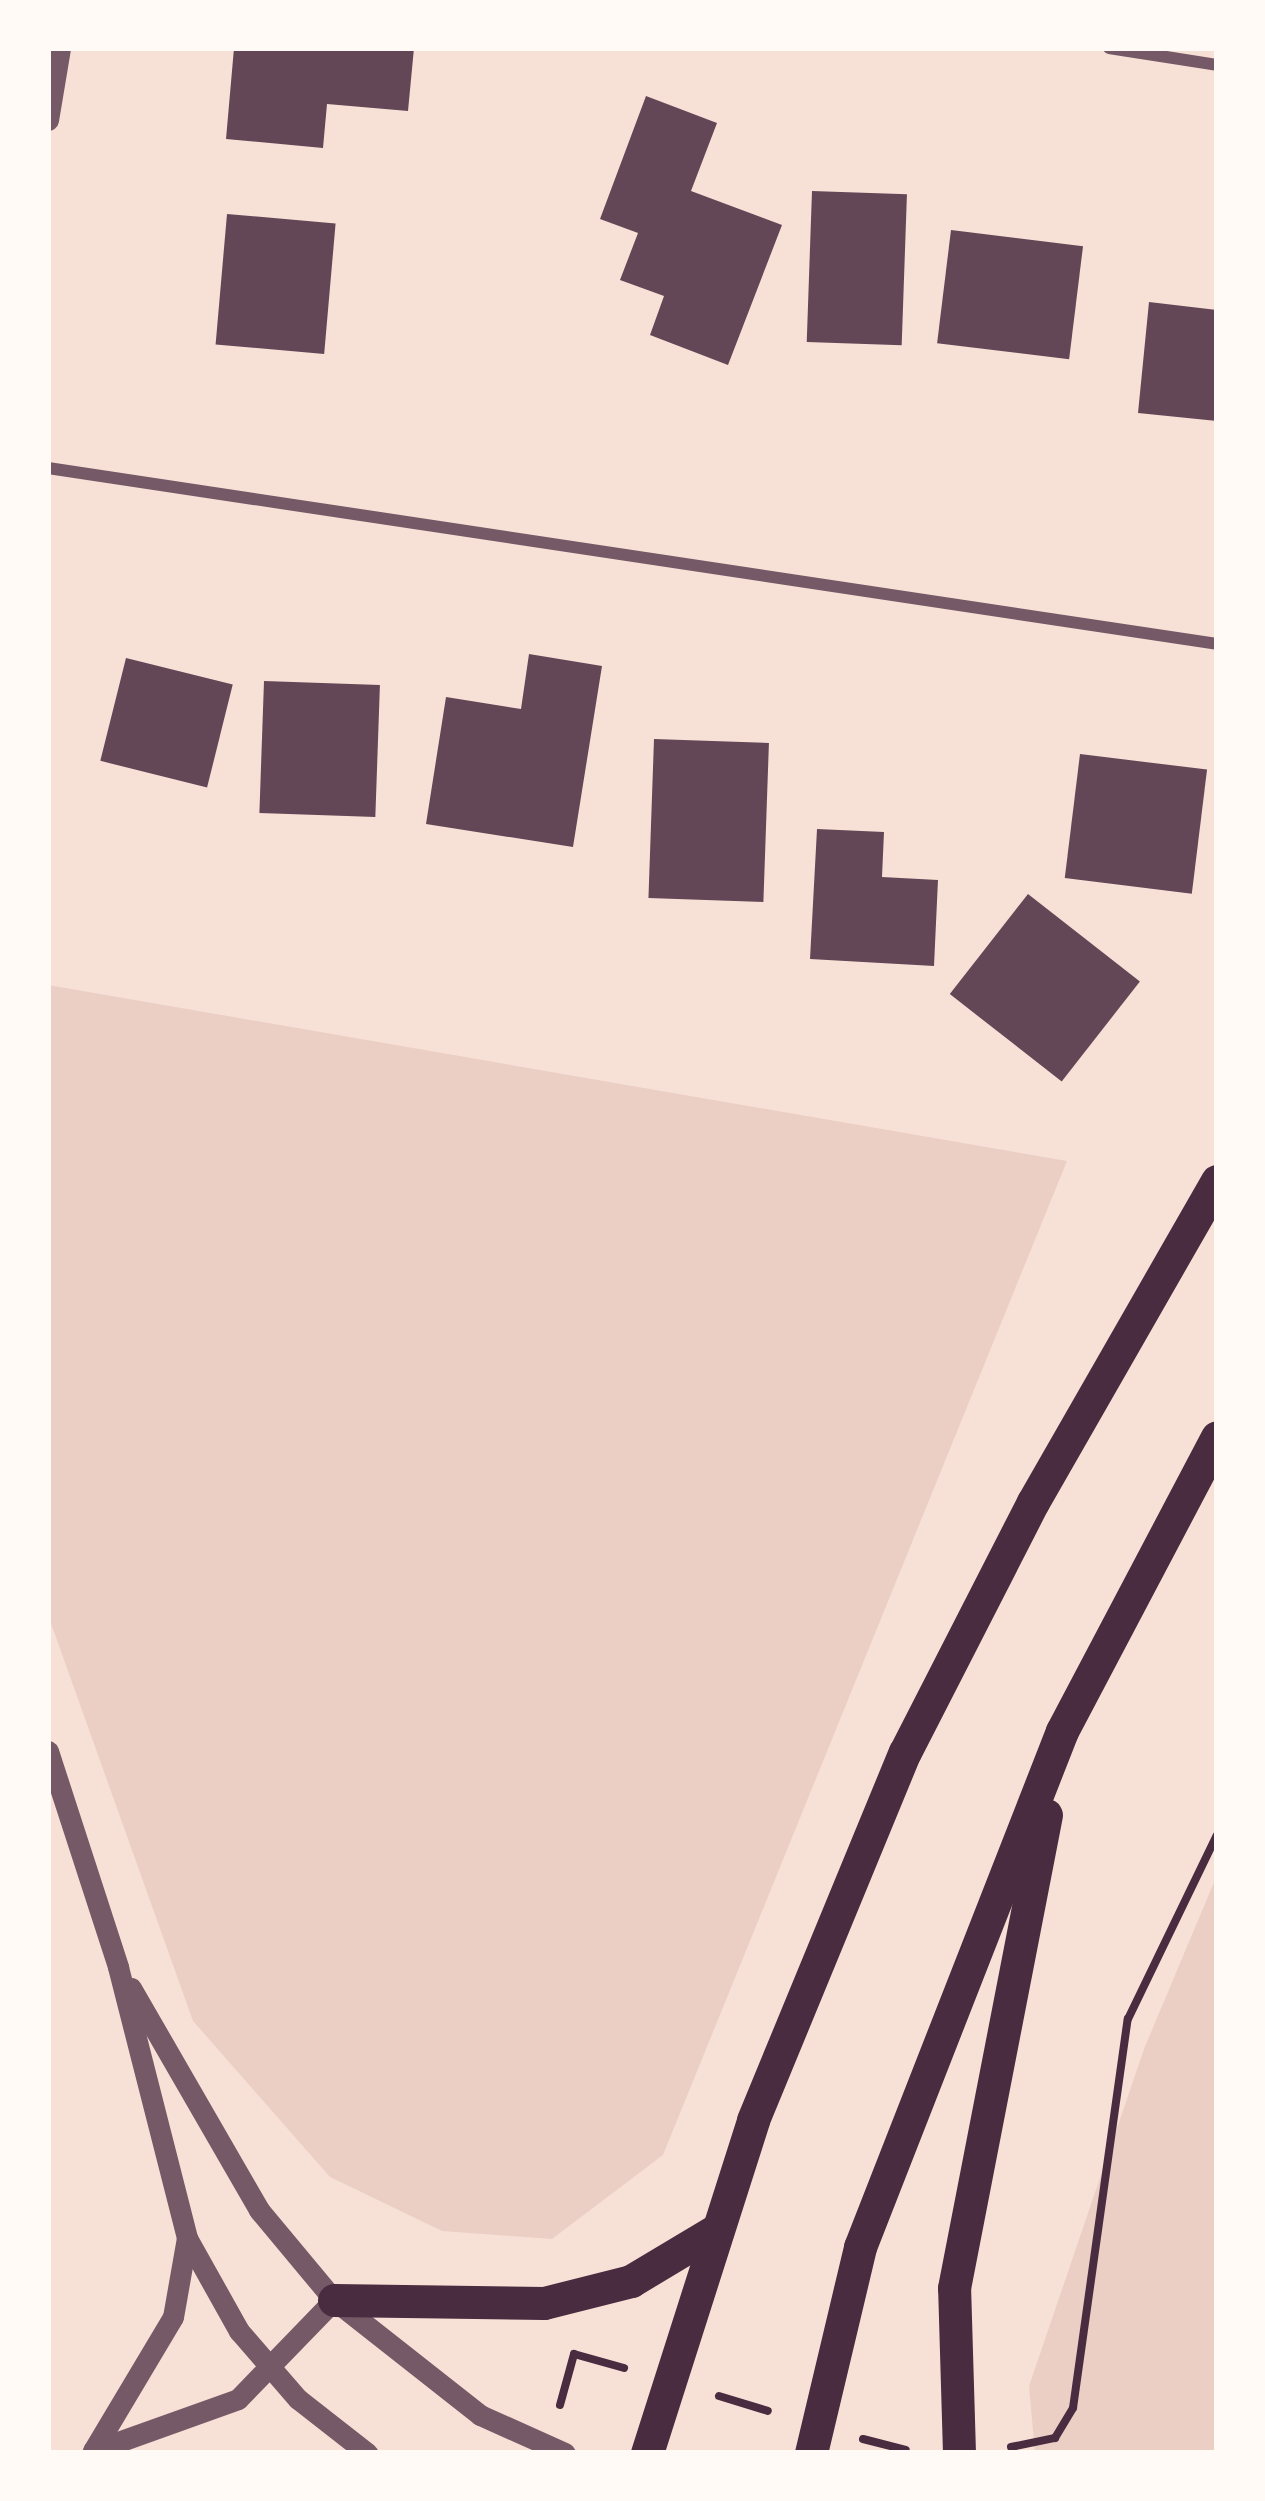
<!DOCTYPE html>
<style>
body{margin:0}
#map{position:relative;width:1265px;height:2501px;overflow:hidden;background:#f7e1d7;font-family:Figtree,sans-serif}
div>[style]{position:absolute}
.green>*{inset:0;background:#ebcfc5}
.building>*{inset:0;background:#644757;transform-origin:0 0}
.path>*{height:8px;margin:-4px;padding:0 4px;transform-origin:4px;border-radius:4px;background:#4a2c40}
.minor>*{height:12px;margin:-6px;padding:0 6px;transform-origin:6px;border-radius:6px;background:#755966}
.tertiary>*{height:21px;margin:-10.5px;padding:0 10.5px;transform-origin:10.5px;border-radius:10.5px;background:#755966}
.trunk>*{height:33px;margin:-16.5px;padding:0 16.5px;transform-origin:16.5px;border-radius:16.5px;background:#4a2c40}
span{translate:-50% -50%;white-space:nowrap;text-align:center;line-height:1.15;-webkit-text-stroke:10px #fffaf5;paint-order:stroke}
.frame{position:absolute;inset:0;border:51px solid #fffaf5;pointer-events:none}
</style>
<div id="map">
<div class="green">
<div style="clip-path:polygon(48px 985px,1067px 1161px,663px 2155px,552px 2239px,442px 2231px,330px 2177px,193px 2021px,48px 1615px)"></div>
<div style="clip-path:polygon(1217px 1875px,1217px 2453px,1035px 2453px,1029px 2386px,1144px 2049px)"></div>
</div>
<div class="building">
<div style="clip-path:polygon(234px 48px,414px 48px,408px 111px,327px 104px,323px 148px,226px 139px)"></div>
<div style="clip-path:polygon(646px 96px,717px 123px,691px 191px,782px 225px,728px 365px,650px 335px,664px 296px,620px 280px,638px 233px,600px 219px)"></div>
<div style="left:812px;top:191px;width:95px;height:151px;rotate:2deg"></div>
<div style="left:227px;top:214px;width:109px;height:131px;rotate:5deg"></div>
<div style="left:951px;top:230px;width:133px;height:114px;rotate:7deg"></div>
<div style="clip-path:polygon(1149px 302px,1217px 310px,1217px 421px,1138px 413px)"></div>
<div style="clip-path:polygon(529px 654px,602px 666px,573px 847px,426px 824px,446px 697px,521px 709px)"></div>
<div style="left:126px;top:658px;width:110px;height:106px;rotate:14deg"></div>
<div style="left:264px;top:681px;width:116px;height:132px;rotate:2deg"></div>
<div style="left:654px;top:739px;width:115px;height:159px;rotate:2deg"></div>
<div style="left:1080px;top:754px;width:128px;height:125px;rotate:7deg"></div>
<div style="clip-path:polygon(817px 829px,884px 832px,882px 877px,938px 880px,934px 966px,810px 959px)"></div>
<div style="left:1028px;top:894px;width:142px;height:127px;rotate:38deg"></div>
</div>
<div class="path">
<div style="left:719px;top:2396px;width:51px;rotate:17deg"></div>
<div style="left:560px;top:2405px;width:53px;rotate:-74.6deg"></div>
<div style="left:574px;top:2354px;width:52px;rotate:15.6deg"></div>
<div style="left:863px;top:2439px;width:44px;rotate:14.3deg"></div>
<div style="left:1011px;top:2447px;width:45px;rotate:-11.6deg"></div>
<div style="left:1055px;top:2438px;width:35px;rotate:-59deg"></div>
<div style="left:1073px;top:2408px;width:393px;rotate:-82deg"></div>
<div style="left:1128px;top:2019px;width:204px;rotate:-64.2deg"></div>
</div>
<div class="minor">
<div style="left:1109px;top:48px;width:109px;rotate:8.9deg"></div>
<div style="left:48px;top:468px;width:1182px;rotate:8.56deg"></div>
</div>
<div class="tertiary">
<div style="left:48px;top:120px;width:73px;rotate:-80.5deg"></div>
<div style="left:48px;top:1751px;width:227px;rotate:72deg"></div>
<div style="left:118px;top:1967px;width:280px;rotate:75.7deg"></div>
<div style="left:187px;top:2238px;width:107px;rotate:60.8deg"></div>
<div style="left:239px;top:2331px;width:90px;rotate:49.1deg"></div>
<div style="left:298px;top:2399px;width:88px;rotate:38deg"></div>
<div style="left:131px;top:1988px;width:256px;rotate:60deg"></div>
<div style="left:259px;top:2210px;width:117px;rotate:50.2deg"></div>
<div style="left:334px;top:2300px;width:186px;rotate:38.2deg"></div>
<div style="left:480px;top:2415px;width:93px;rotate:24.1deg"></div>
<div style="left:93px;top:2451px;width:154px;rotate:-19.7deg"></div>
<div style="left:238px;top:2399px;width:138px;rotate:-45.9deg"></div>
<div style="left:93px;top:2451px;width:156px;rotate:-59.2deg"></div>
<div style="left:173px;top:2317px;width:80px;rotate:-80deg"></div>
</div>
<div class="trunk">
<div style="left:334px;top:2300px;width:210px;rotate:0.8deg"></div>
<div style="left:544px;top:2303px;width:90px;rotate:-14.2deg"></div>
<div style="left:631px;top:2281px;width:96px;rotate:-30.9deg"></div>
<div style="left:647px;top:2453px;width:349px;rotate:-72.3deg"></div>
<div style="left:753px;top:2120px;width:398px;rotate:-67.6deg"></div>
<div style="left:905px;top:1752px;width:281px;rotate:-62.9deg"></div>
<div style="left:1033px;top:1502px;width:370px;rotate:-60.2deg"></div>
<div style="left:811px;top:2453px;width:212px;rotate:-76.6deg"></div>
<div style="left:860px;top:2247px;width:554px;rotate:-68.62deg"></div>
<div style="left:1062px;top:1731px;width:332px;rotate:-62.2deg"></div>
<div style="left:959px;top:2453px;width:165px;rotate:-91.7deg"></div>
<div style="left:954px;top:2288px;width:482px;rotate:-79deg"></div>
</div>
<div class="frame"></div>
</div>
